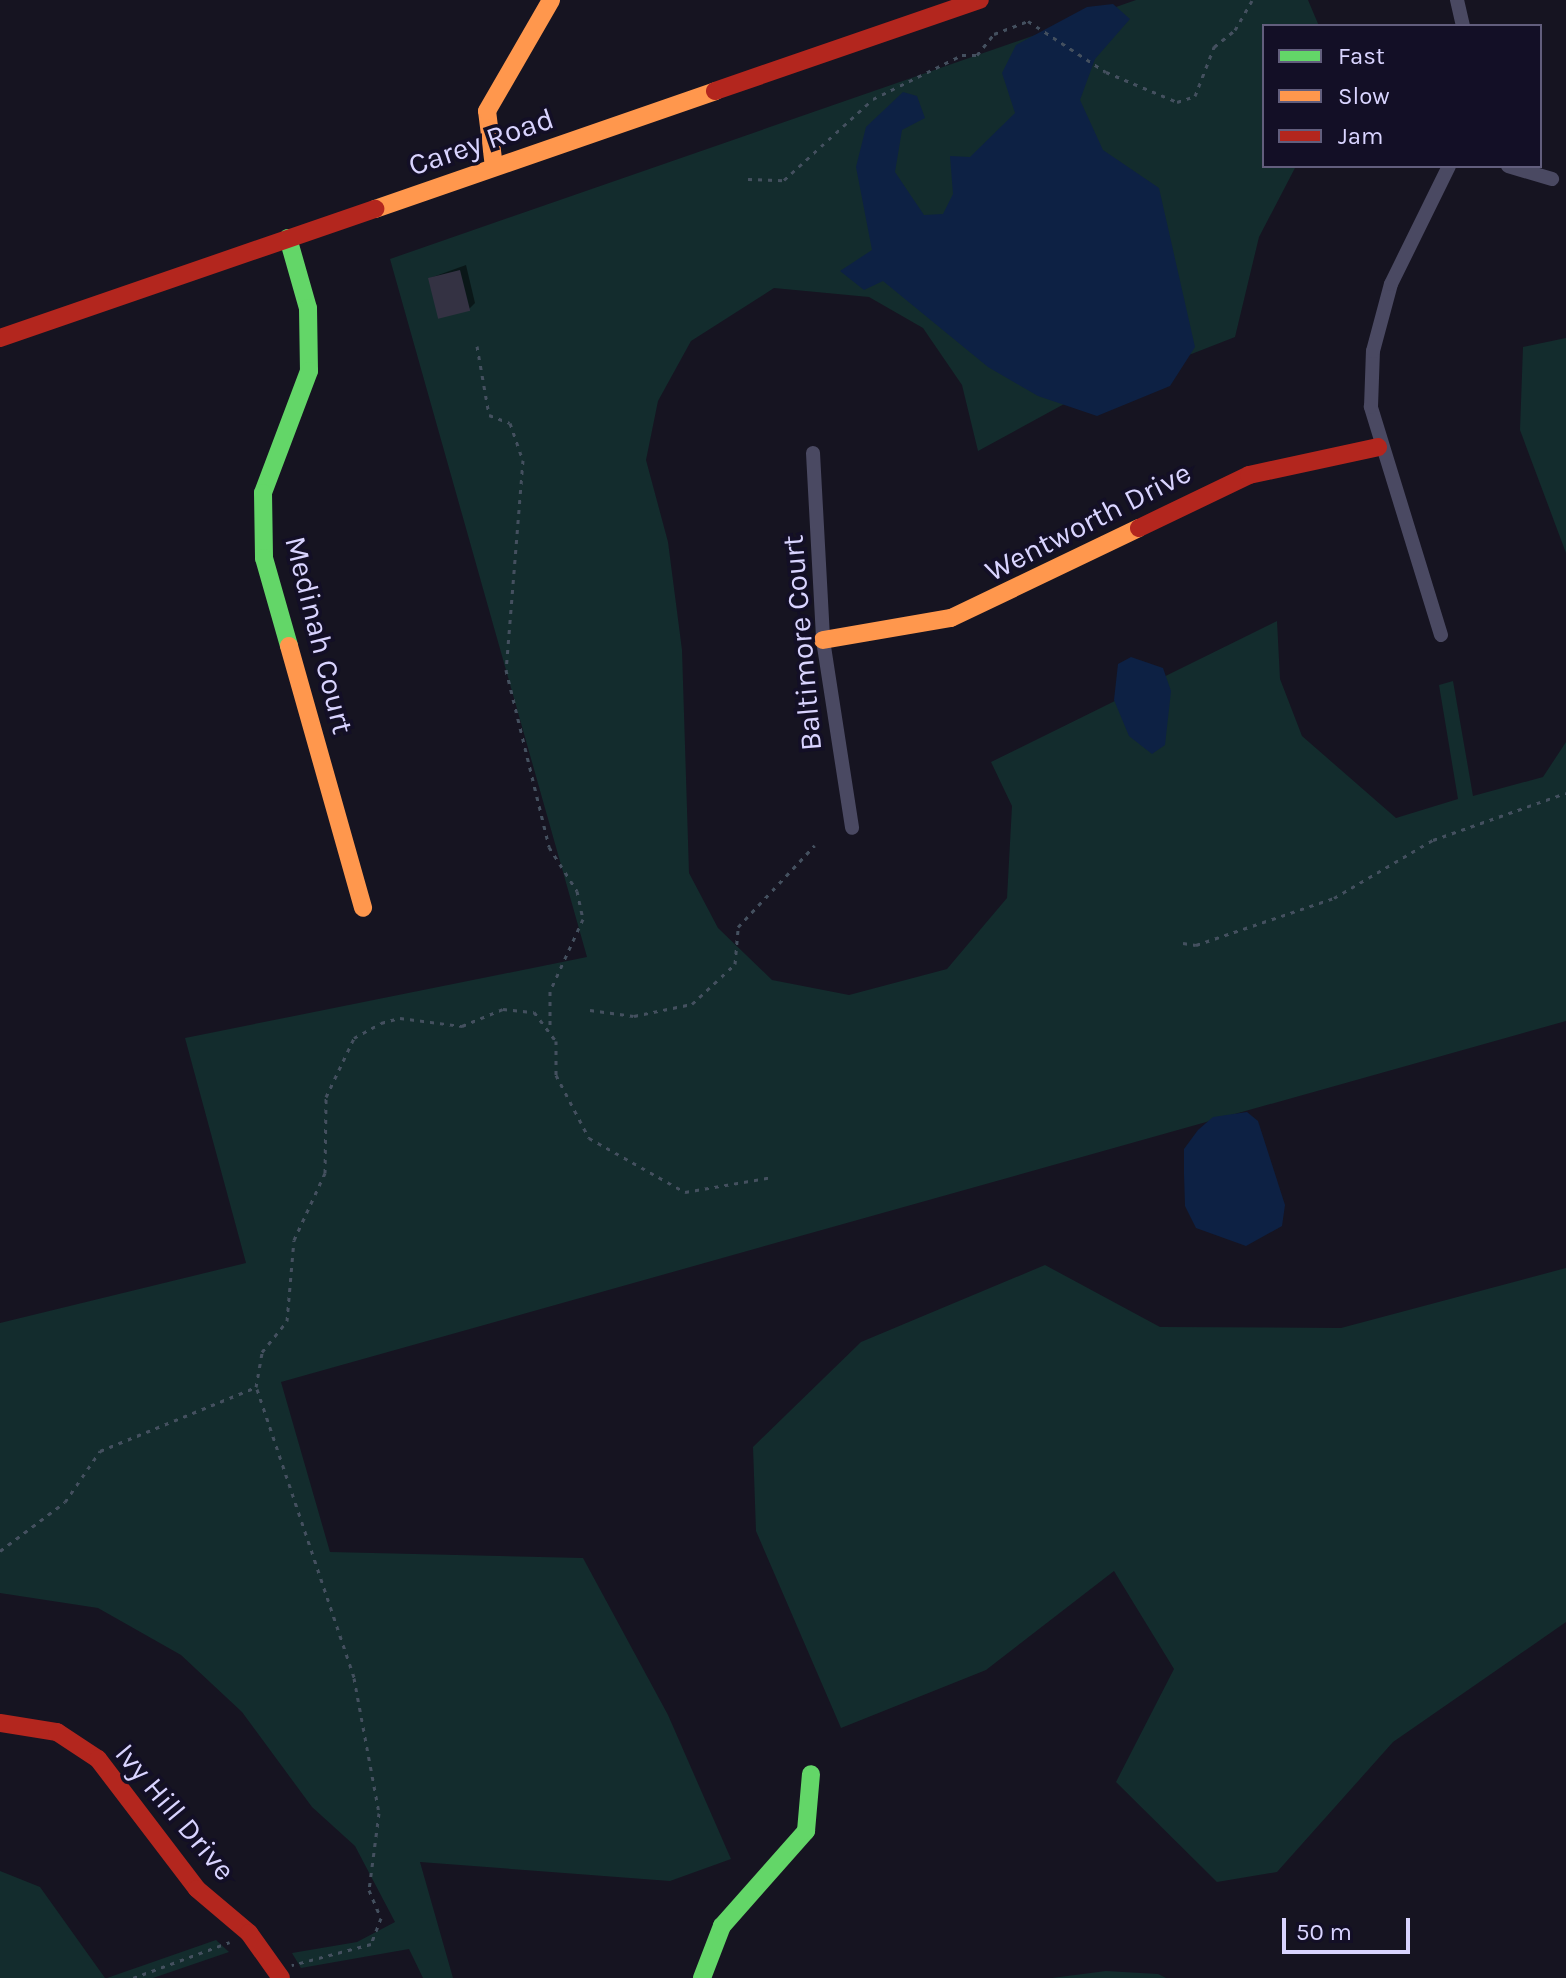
<!DOCTYPE html>
<style>
body{margin:0}
#map{position:relative;width:1566px;height:1978px;overflow:hidden;background:#161421;font-family:Karla,sans-serif}
div>[style]{position:absolute}
.green>*{inset:0;background:#132c2d}
.water>*{inset:0;background:#0d2144}
.shadow>*{inset:0;background:#0007}
.building>*{inset:0;background:#343243;transform-origin:0 0}
.path>*{height:3px;margin-top:-1.5px;transform-origin:0;background:repeating-linear-gradient(90deg,#44505f 0 4px,transparent 0 10px)}
.street>*{height:14px;margin:-7px;padding:0 7px;transform-origin:7px;border-radius:7px;background:#4a4962}
.fast>*{height:18px;margin:-9px;padding:0 9px;transform-origin:9px;border-radius:9px;background:#63d668}
.slow>*{height:18px;margin:-9px;padding:0 9px;transform-origin:9px;border-radius:9px;background:#ff974d}
.jam>*{height:18px;margin:-9px;padding:0 9px;transform-origin:9px;border-radius:9px;background:#b3261e}
span{translate:-50% -50%;white-space:nowrap;text-align:center;line-height:1.15;-webkit-text-stroke:7px #130f26;paint-order:stroke}
.street-label{font-size:30px;color:#d9d4ff}
.legend{position:absolute;left:1262px;top:24px;width:280px;height:144px;box-sizing:border-box;background:#130f26;border:2px solid #625e7d;margin:0;padding:10px 14px;list-style:none;font-size:24px;color:#d9d4ff}
.legend li{display:flex;align-items:center;gap:16px;height:40px}
.legend b{width:40px;border:2px solid #625e7d}
.scale{position:absolute;left:1282px;top:1918px;width:128px;height:36px;box-sizing:border-box;border:4px solid #d9d4ff;border-top:0;padding-left:10px;font-size:24px;line-height:28px;white-space:nowrap;color:#d9d4ff;-webkit-text-stroke:6px #130f26;paint-order:stroke}
</style>
<div id="map">
<div class="green">
<div style="clip-path:polygon(1136px 0,1308px 0,1319px 26px,1264px 26px,1264px 166px,1296px 166px,1259px 237px,1235px 337px,1066px 403px,978px 451px,962px 385px,923px 328px,869px 297px,774px 288px,691px 341px,658px 401px,646px 460px,668px 542px,682px 650px,689px 873px,718px 928px,772px 980px,849px 995px,947px 969px,1007px 898px,1012px 806px,991px 762px,1277px 621px,1280px 679px,1302px 736px,1396px 818px,1458px 799px,1439px 685px,1453px 681px,1473px 796px,1543px 777px,1566px 742px,1566px 1021px,281px 1382px,330px 1552px,583px 1558px,668px 1715px,731px 1859px,670px 1881px,420px 1862px,453px 1978px,423px 1978px,409px 1949px,301px 1968px,292px 1953px,357px 1942px,395px 1922px,355px 1846px,312px 1807px,242px 1712px,181px 1655px,98px 1608px,0 1593px,0 1323px,246px 1263px,185px 1038px,587px 957px,390px 259px)"></div>
<div style="clip-path:polygon(1566px 338px,1566px 553px,1520px 430px,1523px 347px)"></div>
<div style="clip-path:polygon(1045px 1265px,1160px 1327px,1341px 1328px,1566px 1268px,1566px 1622px,1393px 1742px,1277px 1872px,1217px 1882px,1116px 1782px,1174px 1669px,1114px 1571px,986px 1670px,841px 1728px,756px 1531px,753px 1447px,861px 1342px)"></div>
<div style="clip-path:polygon(0 1871px,40px 1887px,105px 1978px,0 1978px)"></div>
<div style="clip-path:polygon(216px 1940px,229px 1952px,153px 1978px,107px 1978px)"></div>
<div style="clip-path:polygon(1106px 1971px,1158px 1974px,1166px 1978px,1052px 1978px)"></div>
</div>
<div class="water">
<div style="clip-path:polygon(1113px 4px,1130px 19px,1095px 59px,1080px 100px,1103px 150px,1159px 188px,1195px 347px,1170px 386px,1097px 416px,1038px 396px,988px 367px,883px 281px,864px 290px,840px 271px,872px 250px,856px 167px,866px 127px,903px 92px,917px 96px,925px 118px,902px 130px,895px 172px,924px 215px,943px 214px,953px 194px,950px 156px,970px 157px,1015px 113px,1002px 73px,1016px 45px,1087px 7px)"></div>
<div style="clip-path:polygon(1131px 657px,1163px 668px,1171px 691px,1165px 745px,1152px 754px,1129px 736px,1114px 700px,1118px 664px)"></div>
<div style="clip-path:polygon(1247px 1112px,1258px 1121px,1285px 1205px,1282px 1226px,1246px 1246px,1196px 1228px,1185px 1206px,1184px 1174px,1184px 1149px,1198px 1130px,1213px 1117px)"></div>
</div>
<div class="shadow">
<div style="clip-path:polygon(466px 265px,475px 303px,469px 309px,430px 278px)"></div>
</div>
<div class="building">
<div style="left:460px;top:270px;width:42px;height:33px;rotate:76deg"></div>
</div>
<div class="path">
<div style="left:748px;top:179px;width:36px;rotate:2deg"></div>
<div style="left:784px;top:180px;width:120px;rotate:-42.3deg"></div>
<div style="left:873px;top:99px;width:99px;rotate:-26.3deg"></div>
<div style="left:962px;top:55px;width:15px"></div>
<div style="left:977px;top:55px;width:27px;rotate:-51deg"></div>
<div style="left:994px;top:34px;width:36px;rotate:-21deg"></div>
<div style="left:1028px;top:21px;width:93px;rotate:33.2deg"></div>
<div style="left:1106px;top:72px;width:77px;rotate:22.9deg"></div>
<div style="left:1177px;top:102px;width:19px;rotate:-18deg"></div>
<div style="left:1195px;top:96px;width:53px;rotate:-68.8deg"></div>
<div style="left:1214px;top:47px;width:27px;rotate:-39deg"></div>
<div style="left:1235px;top:30px;width:34px;rotate:-60deg"></div>
<div style="left:477px;top:346px;width:70px;rotate:80.1deg"></div>
<div style="left:489px;top:415px;width:22px;rotate:21deg"></div>
<div style="left:510px;top:423px;width:39px;rotate:71deg"></div>
<div style="left:523px;top:460px;width:211px;rotate:94.6deg"></div>
<div style="left:506px;top:670px;width:182px;rotate:76.3deg"></div>
<div style="left:549px;top:847px;width:52px;rotate:57.5deg"></div>
<div style="left:577px;top:891px;width:29px;rotate:78deg"></div>
<div style="left:583px;top:919px;width:79px;rotate:114.6deg"></div>
<div style="left:550px;top:991px;width:34px;rotate:90deg"></div>
<div style="left:1183px;top:943px;width:13px;rotate:9deg"></div>
<div style="left:1196px;top:945px;width:146px;rotate:-18.8deg"></div>
<div style="left:1334px;top:898px;width:115px;rotate:-30.4deg"></div>
<div style="left:1433px;top:840px;width:141px;rotate:-19.5deg"></div>
<div style="left:590px;top:1010px;width:44px;rotate:7.8deg"></div>
<div style="left:634px;top:1016px;width:59px;rotate:-11.7deg"></div>
<div style="left:692px;top:1004px;width:59px;rotate:-42.9deg"></div>
<div style="left:735px;top:964px;width:37px;rotate:-85deg"></div>
<div style="left:738px;top:927px;width:112px;rotate:-46.8deg"></div>
<div style="left:257px;top:1389px;width:305px;rotate:71.4deg"></div>
<div style="left:354px;top:1678px;width:137px;rotate:79.5deg"></div>
<div style="left:379px;top:1813px;width:78px;rotate:97.4deg"></div>
<div style="left:369px;top:1890px;width:30px;rotate:67deg"></div>
<div style="left:381px;top:1918px;width:28px;rotate:111deg"></div>
<div style="left:371px;top:1944px;width:82px;rotate:165.1deg"></div>
<div style="left:0;top:1551px;width:81px;rotate:-37deg"></div>
<div style="left:65px;top:1502px;width:62px;rotate:-55.5deg"></div>
<div style="left:100px;top:1451px;width:169px;rotate:-22.3deg"></div>
<div style="left:256px;top:1387px;width:36px;rotate:-80deg"></div>
<div style="left:262px;top:1352px;width:40px;rotate:-51deg"></div>
<div style="left:287px;top:1321px;width:81px;rotate:-85.1deg"></div>
<div style="left:294px;top:1240px;width:74px;rotate:-65.2deg"></div>
<div style="left:325px;top:1173px;width:76px;rotate:-89.2deg"></div>
<div style="left:326px;top:1097px;width:65px;rotate:-64.6deg"></div>
<div style="left:354px;top:1038px;width:31px;rotate:-29deg"></div>
<div style="left:381px;top:1023px;width:20px;rotate:-15deg"></div>
<div style="left:400px;top:1018px;width:63px;rotate:7.4deg"></div>
<div style="left:462px;top:1026px;width:44px;rotate:-22.5deg"></div>
<div style="left:503px;top:1009px;width:31px;rotate:6deg"></div>
<div style="left:534px;top:1012px;width:36px;rotate:53deg"></div>
<div style="left:556px;top:1041px;width:34px;rotate:90deg"></div>
<div style="left:556px;top:1075px;width:71px;rotate:62.4deg"></div>
<div style="left:589px;top:1138px;width:110px;rotate:29.4deg"></div>
<div style="left:685px;top:1192px;width:89px;rotate:-9.7deg"></div>
<div style="left:133px;top:1978px;width:103px;rotate:-20.4deg"></div>
</div>
<div class="street">
<div style="left:1457px;top:0;width:27px;rotate:77deg"></div>
<div style="left:1508px;top:166px;width:46px;rotate:16.5deg"></div>
<div style="left:813px;top:453px;width:187px;rotate:86.9deg"></div>
<div style="left:823px;top:640px;width:190px;rotate:81.2deg"></div>
<div style="left:1441px;top:635px;width:239px;rotate:-107.1deg"></div>
<div style="left:1371px;top:407px;width:56px;rotate:-88deg"></div>
<div style="left:1373px;top:351px;width:69px;rotate:-75deg"></div>
<div style="left:1391px;top:284px;width:131px;rotate:-63.8deg"></div>
</div>
<div class="fast">
<div style="left:288px;top:238px;width:73px;rotate:74.1deg"></div>
<div style="left:308px;top:308px;width:63px;rotate:89.1deg"></div>
<div style="left:309px;top:371px;width:130px;rotate:110.7deg"></div>
<div style="left:263px;top:493px;width:65px;rotate:89.1deg"></div>
<div style="left:264px;top:558px;width:91px;rotate:74.1deg"></div>
<div style="left:702px;top:1978px;width:56px;rotate:-69deg"></div>
<div style="left:722px;top:1926px;width:127px;rotate:-48.5deg"></div>
<div style="left:806px;top:1831px;width:57px;rotate:-85deg"></div>
</div>
<div class="slow">
<div style="left:494px;top:167px;width:56px;rotate:-97.1deg"></div>
<div style="left:487px;top:111px;width:128px;rotate:-60deg"></div>
<div style="left:375px;top:209px;width:360px;rotate:-19.1deg"></div>
<div style="left:823px;top:640px;width:130px;rotate:-9.8deg"></div>
<div style="left:951px;top:618px;width:208px;rotate:-25.6deg"></div>
<div style="left:289px;top:646px;width:272px;rotate:74.2deg"></div>
</div>
<div class="jam">
<div style="left:715px;top:91px;width:280px;rotate:-19deg"></div>
<div style="left:0;top:338px;width:397px;rotate:-19deg"></div>
<div style="left:1139px;top:528px;width:122px;rotate:-25.7deg"></div>
<div style="left:1249px;top:475px;width:132px;rotate:-12.2deg"></div>
<div style="left:0;top:1723px;width:58px;rotate:9deg"></div>
<div style="left:57px;top:1732px;width:49px;rotate:33.4deg"></div>
<div style="left:98px;top:1759px;width:163px;rotate:52.7deg"></div>
<div style="left:197px;top:1889px;width:68px;rotate:40.2deg"></div>
<div style="left:249px;top:1933px;width:55px;rotate:54.6deg"></div>
</div>
<div class="street-label">
<span style="left:481px;top:142px;rotate:-19deg">Carey Road</span>
<span style="left:1088px;top:522px;rotate:-27deg">Wentworth Drive</span>
<span style="left:319px;top:635px;rotate:76deg">Medinah Court</span>
<span style="left:802px;top:643px;rotate:-95deg">Baltimore Court</span>
<span style="left:175px;top:1812px;rotate:50deg">Ivy Hill Drive</span>
</div>
<ul class="legend">
<li><b style="height:10px;background:#63d668"></b>Fast</li>
<li><b style="height:10px;background:#ff974d"></b>Slow</li>
<li><b style="height:10px;background:#b3261e"></b>Jam</li>
</ul>
<div class="scale">50 m</div>
</div>
